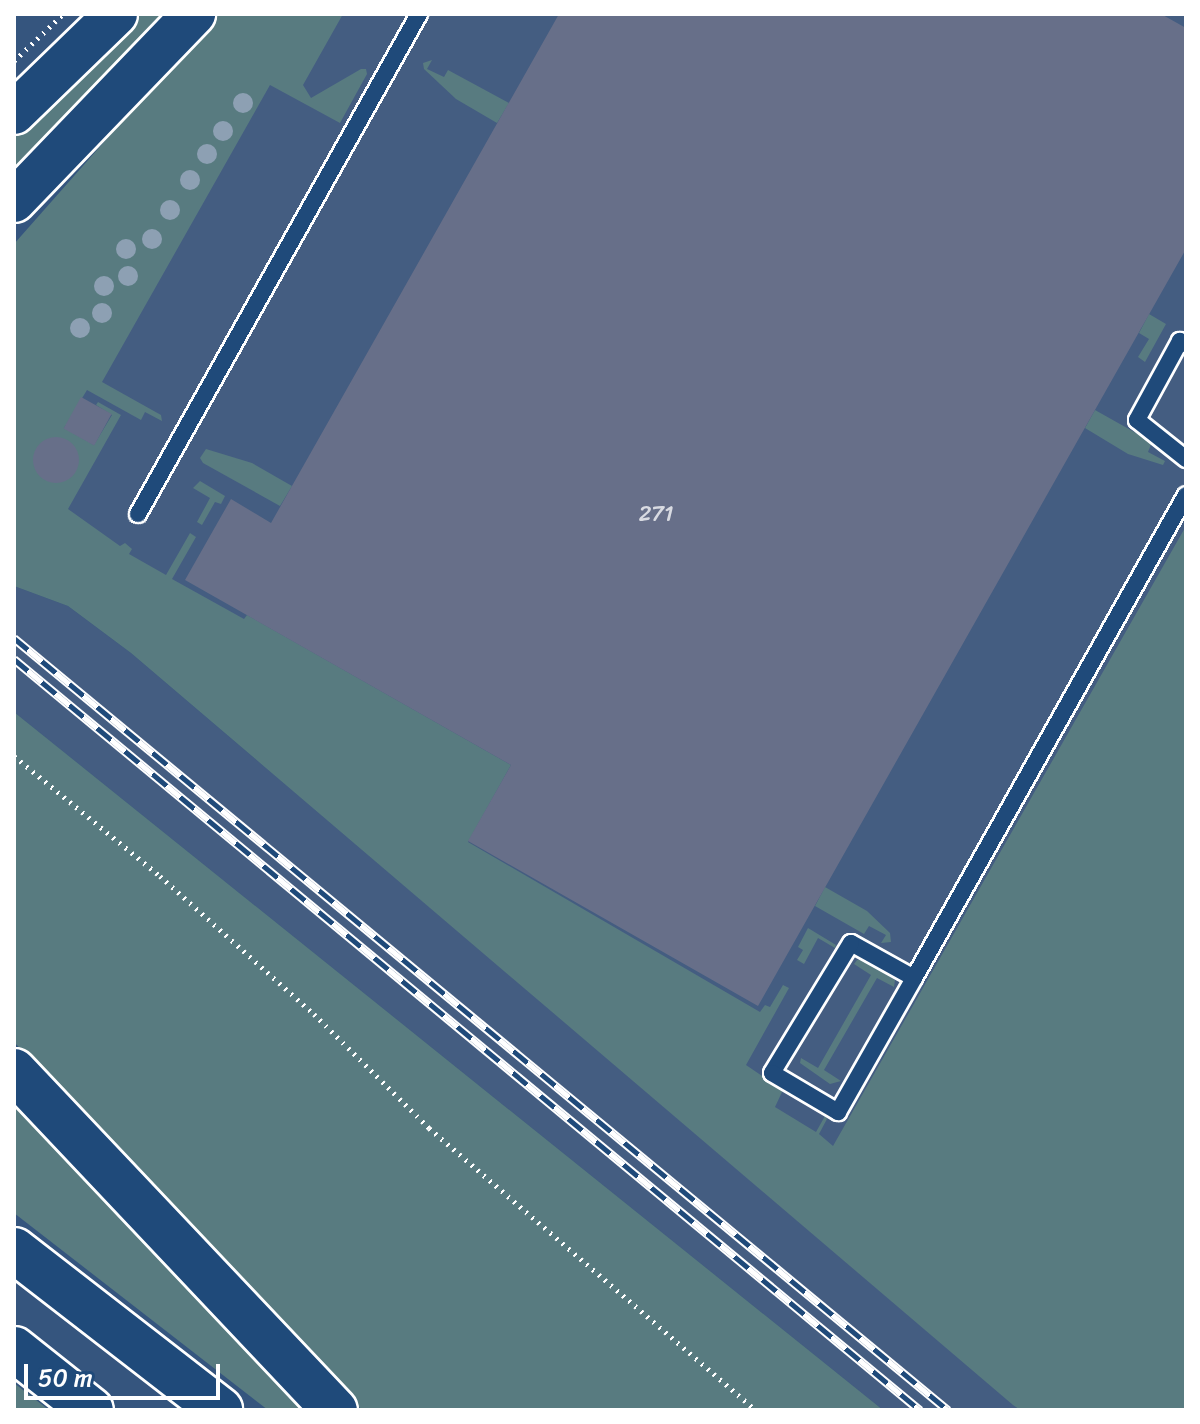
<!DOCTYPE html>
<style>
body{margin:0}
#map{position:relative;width:1200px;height:1424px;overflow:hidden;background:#35557e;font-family:Sriracha,sans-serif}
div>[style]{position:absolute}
.built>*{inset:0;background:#445d81}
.green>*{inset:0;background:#587b80}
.building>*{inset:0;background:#676f89;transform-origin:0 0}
.round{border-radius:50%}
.path>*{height:5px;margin-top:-2.5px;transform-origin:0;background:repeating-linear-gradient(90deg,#fff 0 2px,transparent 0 8px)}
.roads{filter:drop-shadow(2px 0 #fff) drop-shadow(-2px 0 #fff) drop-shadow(0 2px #fff) drop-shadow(0 -2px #fff)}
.lane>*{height:16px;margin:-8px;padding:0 8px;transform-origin:8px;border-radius:8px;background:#1f4a7a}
.secondary>*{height:42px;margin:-21px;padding:0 21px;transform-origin:21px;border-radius:21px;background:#1f4a7a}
.highway>*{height:44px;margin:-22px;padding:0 22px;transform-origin:22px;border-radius:22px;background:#1f4a7a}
.rail>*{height:9px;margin-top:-4.5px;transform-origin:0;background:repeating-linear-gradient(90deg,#1f4a7a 0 18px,#fff 0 36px);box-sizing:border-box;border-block:2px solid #fff}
.trees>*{width:20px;height:20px;margin:-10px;border-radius:50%;background:#8da0b3}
span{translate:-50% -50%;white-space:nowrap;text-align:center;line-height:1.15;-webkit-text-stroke:7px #1f4a7a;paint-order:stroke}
.number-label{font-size:22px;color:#d9dbe2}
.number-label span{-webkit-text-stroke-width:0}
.frame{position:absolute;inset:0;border:16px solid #fff;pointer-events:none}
.scale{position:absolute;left:24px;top:1364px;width:196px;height:36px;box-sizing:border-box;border:4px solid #fff;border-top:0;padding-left:10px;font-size:24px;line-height:28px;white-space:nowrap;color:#fff;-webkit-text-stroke:6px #1f4a7a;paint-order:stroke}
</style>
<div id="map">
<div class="built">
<div style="clip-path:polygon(318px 14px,1186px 14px,1186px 1410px,1109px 1410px,44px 538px,14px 368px)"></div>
<div style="clip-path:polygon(14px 586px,68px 606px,131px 653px,1020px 1410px,883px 1410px,14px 712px)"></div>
</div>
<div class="green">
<div style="clip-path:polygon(136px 14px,173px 14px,14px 178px,14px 132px)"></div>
<div style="clip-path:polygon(217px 14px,343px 14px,303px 85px,311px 98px,361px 69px,366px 69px,367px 74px,340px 123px,270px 85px,102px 382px,161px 415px,162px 421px,145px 412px,141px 420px,87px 390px,64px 428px,94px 445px,112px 415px,96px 405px,98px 402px,121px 415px,68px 509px,120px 546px,125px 543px,132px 549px,129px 554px,166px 575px,190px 533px,196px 537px,172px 579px,244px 619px,247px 615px,511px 765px,468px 842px,760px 1012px,765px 1005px,770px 1007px,783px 985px,789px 988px,746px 1065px,783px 1090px,775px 1107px,816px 1132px,825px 1116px,827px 1119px,819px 1134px,833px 1146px,1186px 526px,1186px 1410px,1020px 1410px,1013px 1405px,131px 653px,68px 606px,14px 586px,14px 244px)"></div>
<div style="clip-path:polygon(432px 60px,427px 69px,444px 77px,448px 70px,509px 103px,497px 123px,456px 99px,424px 69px,423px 63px)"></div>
<div style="clip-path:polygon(1149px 314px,1166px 324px,1145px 362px,1138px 357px,1149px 339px,1139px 333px)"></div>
<div style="clip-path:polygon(1095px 410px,1152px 442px,1148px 452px,1165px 461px,1163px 465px,1128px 454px,1085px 428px)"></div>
<div style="clip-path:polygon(206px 449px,252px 463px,292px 486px,280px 506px,203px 463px,200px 458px)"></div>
<div style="clip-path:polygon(200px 481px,225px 496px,221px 504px,215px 502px,202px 525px,197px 522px,210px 498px,193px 488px)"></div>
<div style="clip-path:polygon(14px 712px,883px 1410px,362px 1410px,14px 1042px)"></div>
<div style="clip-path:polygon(825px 887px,867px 911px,890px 933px,891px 942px,881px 943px,886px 935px,869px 926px,864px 934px,815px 906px)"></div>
<div style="clip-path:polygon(808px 928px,836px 945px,835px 948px,818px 938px,804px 964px,797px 960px,803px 950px,798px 947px)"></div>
<div style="clip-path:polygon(857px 960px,864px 960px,895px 980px,894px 987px,877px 978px,824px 1070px,841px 1081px,830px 1084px,800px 1063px,801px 1058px,818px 1068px,871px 975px,854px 964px)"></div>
<div style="clip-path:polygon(14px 1097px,315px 1410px,268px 1410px,14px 1213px)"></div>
<div style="clip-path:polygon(14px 1383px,49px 1410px,14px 1410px)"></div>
</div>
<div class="building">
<div style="clip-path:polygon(559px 14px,1161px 14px,1186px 28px,1186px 249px,758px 1006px,468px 841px,511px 765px,185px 580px,231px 499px,271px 523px)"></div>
<div style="left:81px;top:397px;width:35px;height:36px;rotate:29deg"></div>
<div class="round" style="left:33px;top:437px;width:46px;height:46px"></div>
</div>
<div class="path">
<div style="left:14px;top:61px;width:68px;rotate:-43.8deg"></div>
<div style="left:14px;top:756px;width:189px;rotate:39.4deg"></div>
<div style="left:160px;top:876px;width:207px;rotate:41.9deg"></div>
<div style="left:314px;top:1014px;width:162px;rotate:44.7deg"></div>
<div style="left:429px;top:1128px;width:432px;rotate:40.8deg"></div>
</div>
<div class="roads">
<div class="lane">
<div style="left:1186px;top:344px;width:7px;rotate:-153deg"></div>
<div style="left:1180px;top:341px;width:90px;rotate:118.6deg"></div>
<div style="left:1137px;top:420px;width:63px;rotate:38.5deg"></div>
<div style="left:138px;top:514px;width:574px;rotate:-60.66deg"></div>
<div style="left:914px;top:978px;width:72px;rotate:-150.9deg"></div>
<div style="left:851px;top:943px;width:152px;rotate:121.3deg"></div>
<div style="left:772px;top:1073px;width:77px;rotate:30.6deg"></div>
<div style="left:838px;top:1112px;width:154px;rotate:-60.4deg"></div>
<div style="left:914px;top:978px;width:554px;rotate:-60.61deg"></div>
</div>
<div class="secondary">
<div style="left:14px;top:113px;width:142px;rotate:-44.1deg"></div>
<div style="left:14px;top:201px;width:260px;rotate:-46.1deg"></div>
</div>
<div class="highway">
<div style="left:14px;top:1071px;width:467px;rotate:46.6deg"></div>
<div style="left:14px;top:1250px;width:261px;rotate:37.8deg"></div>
<div style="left:14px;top:1349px;width:98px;rotate:38.4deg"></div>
</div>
</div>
<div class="rail">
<div style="left:14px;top:638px;width:1212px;rotate:39.58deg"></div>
<div style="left:14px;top:659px;width:1177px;rotate:39.66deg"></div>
</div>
<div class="trees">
<div style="left:243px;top:103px"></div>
<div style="left:223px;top:131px"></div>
<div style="left:207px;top:154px"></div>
<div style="left:190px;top:180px"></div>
<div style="left:170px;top:210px"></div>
<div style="left:152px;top:239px"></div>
<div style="left:126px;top:249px"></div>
<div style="left:128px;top:276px"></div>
<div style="left:104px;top:286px"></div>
<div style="left:102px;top:313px"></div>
<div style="left:80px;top:328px"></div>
</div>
<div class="number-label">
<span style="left:656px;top:514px">271</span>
</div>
<div class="frame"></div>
<div class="scale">50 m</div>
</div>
